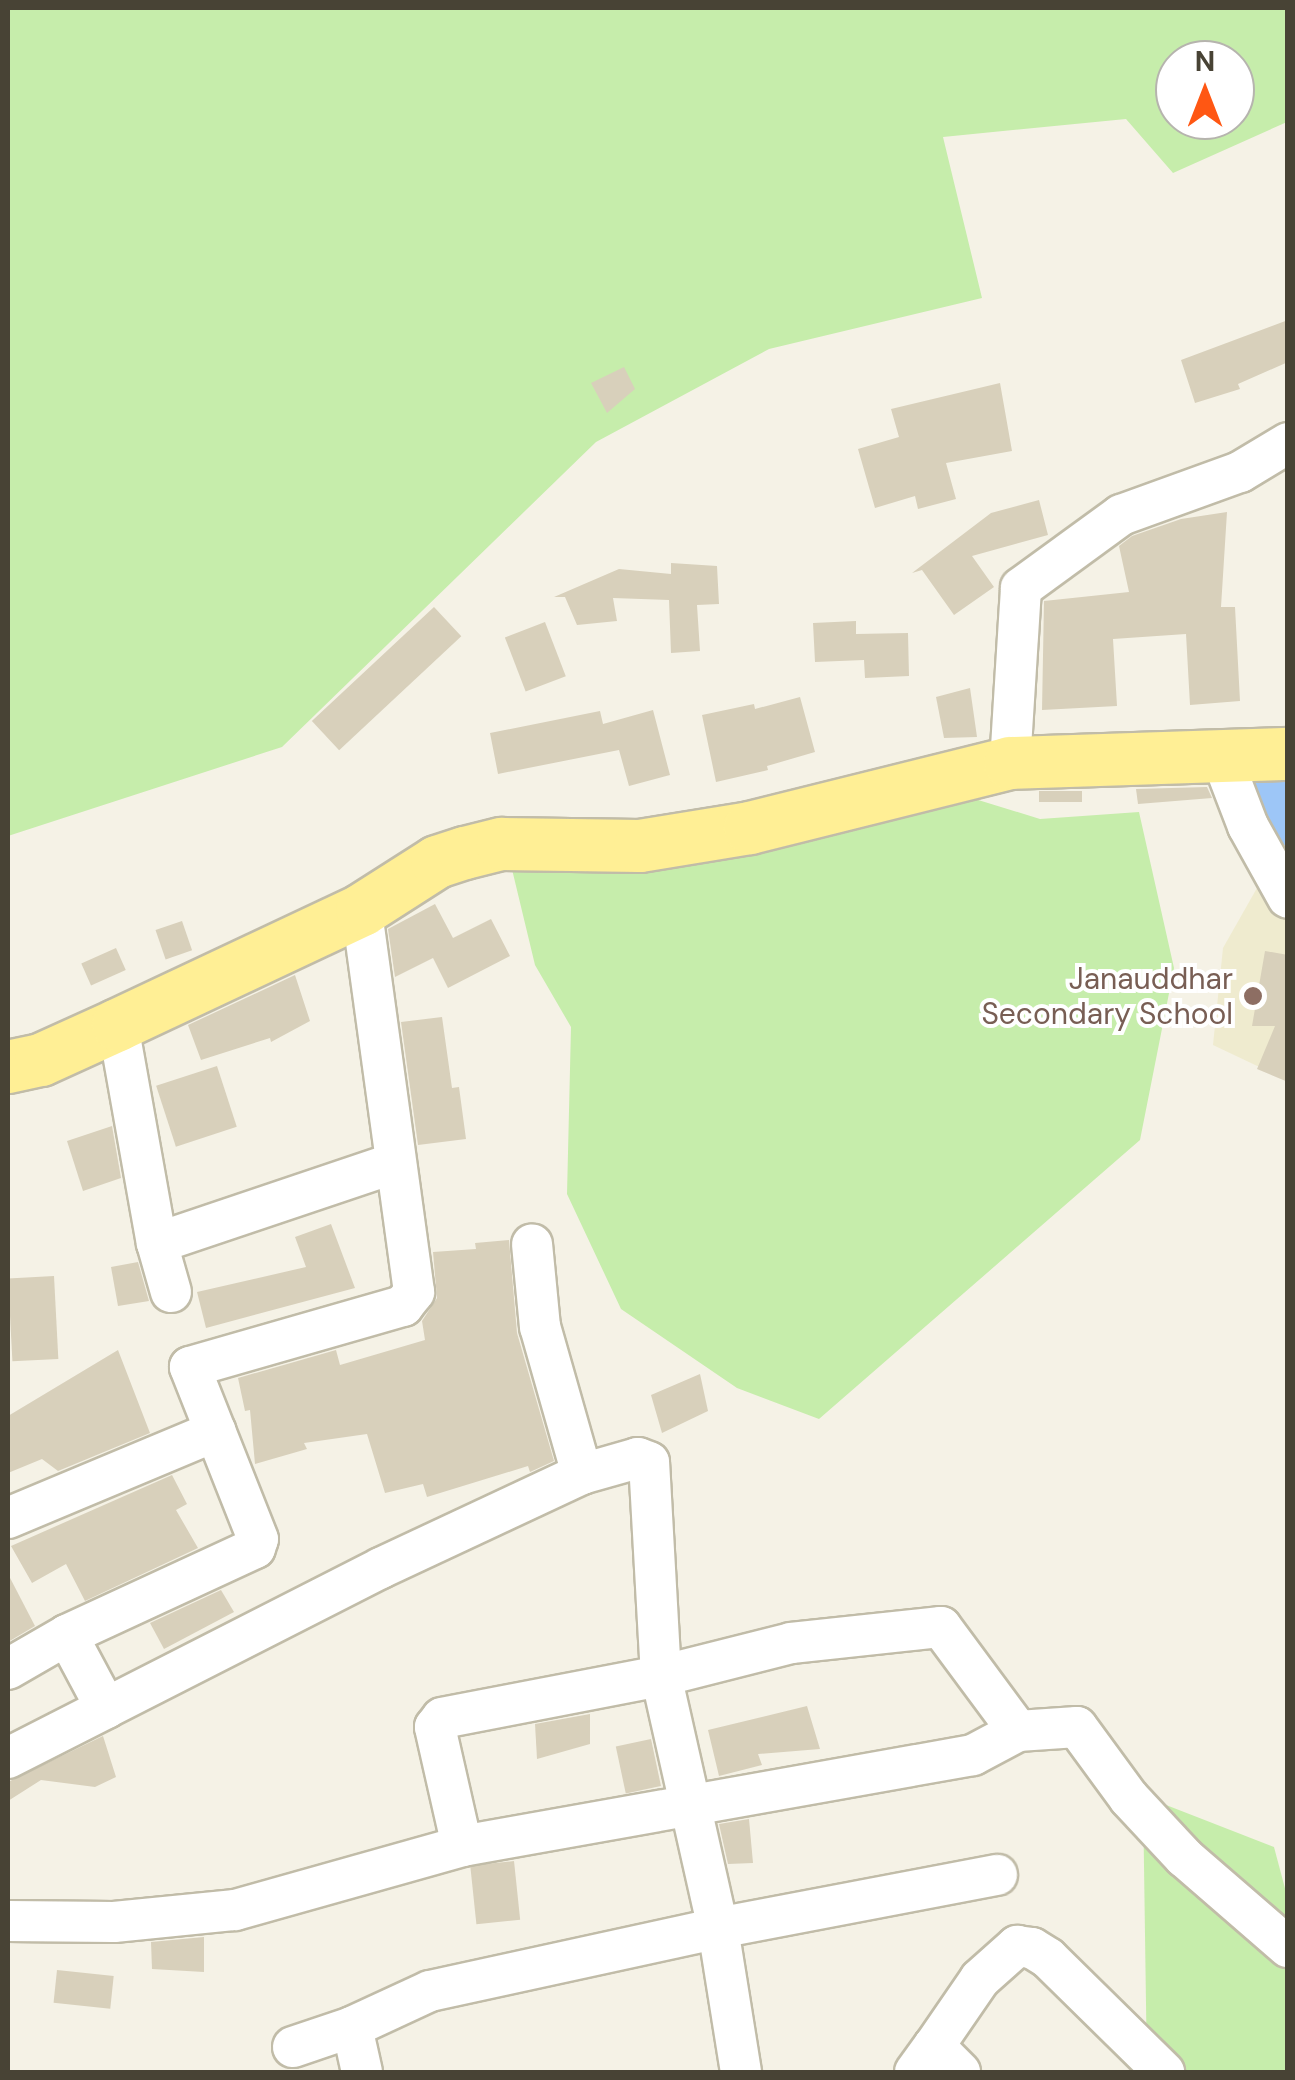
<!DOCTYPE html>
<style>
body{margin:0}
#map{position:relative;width:1295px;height:2080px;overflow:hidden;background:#f5f2e6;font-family:"DM Sans",sans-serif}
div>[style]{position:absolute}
.education>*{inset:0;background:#efebcf}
.green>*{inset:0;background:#c6edab}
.water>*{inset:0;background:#9dc6f7}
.building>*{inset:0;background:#d8d0bb;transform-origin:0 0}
.roads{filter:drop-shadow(2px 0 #c1bca8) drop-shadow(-2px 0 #c1bca8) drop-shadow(0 2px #c1bca8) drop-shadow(0 -2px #c1bca8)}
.minor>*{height:40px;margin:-20px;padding:0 20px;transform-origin:20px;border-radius:20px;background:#fff}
.major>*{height:52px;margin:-26px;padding:0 26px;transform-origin:26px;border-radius:26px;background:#ffef95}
.dots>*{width:28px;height:28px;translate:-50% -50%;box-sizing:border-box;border:5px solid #fff;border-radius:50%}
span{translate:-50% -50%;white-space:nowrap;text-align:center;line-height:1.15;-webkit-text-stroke:8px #fff;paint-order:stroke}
.education-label{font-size:30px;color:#785e54}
.right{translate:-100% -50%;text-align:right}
.frame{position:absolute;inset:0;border:10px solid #484335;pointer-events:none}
.north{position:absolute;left:1155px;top:40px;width:100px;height:100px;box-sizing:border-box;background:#fff;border:2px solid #b6b4ae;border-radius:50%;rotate:0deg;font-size:28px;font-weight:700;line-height:40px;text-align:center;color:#484335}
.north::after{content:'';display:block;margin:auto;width:35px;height:45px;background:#ff5713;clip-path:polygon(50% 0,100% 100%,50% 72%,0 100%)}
</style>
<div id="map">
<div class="education">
<div style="clip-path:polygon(1257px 888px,1287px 894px,1287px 1080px,1213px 1045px,1223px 948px)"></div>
</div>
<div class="green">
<div style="clip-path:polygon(evenodd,8px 8px,1287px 8px,1287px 122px,1173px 173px,1126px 119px,943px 137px,982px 298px,769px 349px,596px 442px,282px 747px,8px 836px,8px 8px,1175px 60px,1235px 60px,1235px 120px,1175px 120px,1175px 60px)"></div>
<div style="clip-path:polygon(936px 787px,1040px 819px,1139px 812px,1174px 968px,1140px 1140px,819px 1419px,737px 1388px,621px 1309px,567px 1194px,571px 1027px,535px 965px,510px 861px)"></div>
<div style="clip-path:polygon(1143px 1796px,1274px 1847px,1287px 1896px,1287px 2072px,1147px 2072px)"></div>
</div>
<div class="water">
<div style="clip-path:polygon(1287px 752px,1287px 846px,1274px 841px,1252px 782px,1260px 768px)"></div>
</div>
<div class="building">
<div style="clip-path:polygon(1288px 320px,1288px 362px,1238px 384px,1240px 389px,1195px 403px,1181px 360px)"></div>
<div style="clip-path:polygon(624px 367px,635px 389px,607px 413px,591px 383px)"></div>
<div style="clip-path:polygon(1000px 383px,1012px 451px,946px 463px,956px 499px,918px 509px,915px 496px,875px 508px,858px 449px,899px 437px,891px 409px)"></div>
<div style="clip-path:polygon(1039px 500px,1048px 535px,972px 556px,994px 587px,954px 615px,922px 570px,912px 573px,991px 513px)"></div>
<div style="clip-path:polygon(1227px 512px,1221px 607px,1235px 607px,1240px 701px,1190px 705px,1186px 634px,1113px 639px,1117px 706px,1042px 710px,1044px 601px,1129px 592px,1119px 546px,1132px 536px,1181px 519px)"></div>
<div style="clip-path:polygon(671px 563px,717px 566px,719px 604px,697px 605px,700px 651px,671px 653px,669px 600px,613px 598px,617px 621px,577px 625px,565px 597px,554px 597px,619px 569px,671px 574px)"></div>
<div style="left:434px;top:607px;width:40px;height:167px;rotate:47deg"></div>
<div style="clip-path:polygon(856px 621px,856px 634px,908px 633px,909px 676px,865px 678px,864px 660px,815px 662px,813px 623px)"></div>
<div style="left:545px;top:622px;width:58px;height:43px;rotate:69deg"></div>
<div style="clip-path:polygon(970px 688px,977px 737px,944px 738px,936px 697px)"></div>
<div style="clip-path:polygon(800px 697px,815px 752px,767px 766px,768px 770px,716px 782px,702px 715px,754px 704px,755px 709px)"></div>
<div style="clip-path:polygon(653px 710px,670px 775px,629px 786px,619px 750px,498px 774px,490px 733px,600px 711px,603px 724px)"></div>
<div style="clip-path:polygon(1207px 787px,1212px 798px,1138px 804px,1136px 789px)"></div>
<div style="left:1082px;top:791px;width:11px;height:43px;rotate:90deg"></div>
<div style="clip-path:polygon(435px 904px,453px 938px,491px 919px,510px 956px,448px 988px,433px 958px,395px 977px,388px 929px)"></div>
<div style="left:182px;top:921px;width:31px;height:28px;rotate:71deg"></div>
<div style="left:116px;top:948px;width:24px;height:38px;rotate:66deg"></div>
<div style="clip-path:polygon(1265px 951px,1288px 955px,1288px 1082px,1257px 1069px,1275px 1026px,1252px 1026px)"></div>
<div style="clip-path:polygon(295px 975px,310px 1021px,271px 1042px,270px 1038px,201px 1060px,188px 1025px)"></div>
<div style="clip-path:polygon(442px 1017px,452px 1088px,459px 1087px,466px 1139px,418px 1145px,401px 1022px)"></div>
<div style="left:217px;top:1066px;width:64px;height:64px;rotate:72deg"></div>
<div style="clip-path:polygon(112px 1126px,121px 1178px,83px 1191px,67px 1141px)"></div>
<div style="clip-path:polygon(331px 1224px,355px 1288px,206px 1328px,197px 1292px,306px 1267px,295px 1237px)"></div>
<div style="clip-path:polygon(509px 1240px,517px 1333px,554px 1461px,530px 1472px,528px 1466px,427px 1497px,423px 1484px,385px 1493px,367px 1434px,304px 1443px,307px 1449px,255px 1464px,250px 1410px,245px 1411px,238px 1378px,336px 1350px,340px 1365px,425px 1340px,422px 1321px,437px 1298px,433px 1252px,476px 1249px,475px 1243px)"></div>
<div style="clip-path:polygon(138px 1262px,149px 1301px,118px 1306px,111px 1267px)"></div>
<div style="left:54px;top:1276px;width:83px;height:46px;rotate:87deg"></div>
<div style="clip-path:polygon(118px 1350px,150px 1433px,58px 1471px,42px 1459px,8px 1473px,8px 1416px)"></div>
<div style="clip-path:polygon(700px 1374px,708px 1411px,662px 1433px,651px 1395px)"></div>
<div style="clip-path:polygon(172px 1475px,187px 1504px,176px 1510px,198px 1548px,85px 1601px,66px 1564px,32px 1583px,11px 1546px)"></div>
<div style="clip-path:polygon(8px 1574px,35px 1626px,8px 1642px)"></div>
<div style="clip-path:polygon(221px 1590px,234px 1612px,164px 1649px,150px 1623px)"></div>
<div style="clip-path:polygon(807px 1706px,820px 1749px,758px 1754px,762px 1765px,719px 1776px,708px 1730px)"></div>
<div style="clip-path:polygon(590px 1714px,590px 1744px,537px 1759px,535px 1724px)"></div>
<div style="clip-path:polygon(103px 1736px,116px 1777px,95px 1787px,41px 1780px,8px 1801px,8px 1782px)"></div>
<div style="left:651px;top:1739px;width:48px;height:36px;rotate:78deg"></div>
<div style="clip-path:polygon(749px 1819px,753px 1863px,728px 1864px,719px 1824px)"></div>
<div style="left:514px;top:1861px;width:59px;height:44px;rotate:84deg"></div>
<div style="clip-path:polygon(204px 1937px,204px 1972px,152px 1969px,151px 1942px)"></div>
<div style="left:57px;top:1970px;width:57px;height:33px;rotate:6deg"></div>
</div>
<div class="roads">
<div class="minor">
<div style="left:1220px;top:753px;width:78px;rotate:69deg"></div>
<div style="left:1248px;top:826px;width:82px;rotate:60.9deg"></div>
<div style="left:1010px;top:763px;width:175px;rotate:-86.4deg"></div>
<div style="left:1021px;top:588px;width:124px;rotate:-36.1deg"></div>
<div style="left:1121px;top:515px;width:127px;rotate:-19.9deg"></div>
<div style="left:1240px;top:472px;width:56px;rotate:-31.1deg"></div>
<div style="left:118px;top:1025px;width:221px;rotate:79.9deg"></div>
<div style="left:157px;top:1243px;width:51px;rotate:74.1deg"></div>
<div style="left:157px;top:1243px;width:251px;rotate:-18.6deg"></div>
<div style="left:8px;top:1518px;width:225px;rotate:-22.7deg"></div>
<div style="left:67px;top:1635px;width:207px;rotate:-24.8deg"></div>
<div style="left:255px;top:1548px;width:9px;rotate:-72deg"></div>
<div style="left:258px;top:1539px;width:185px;rotate:-111.6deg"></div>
<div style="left:190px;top:1367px;width:222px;rotate:-16deg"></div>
<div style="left:403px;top:1306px;width:18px;rotate:-52deg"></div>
<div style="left:414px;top:1292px;width:386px;rotate:-97.8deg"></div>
<div style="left:8px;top:1669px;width:68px;rotate:-30deg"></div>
<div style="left:67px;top:1635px;width:83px;rotate:61.9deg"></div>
<div style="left:106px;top:1708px;width:309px;rotate:-27deg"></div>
<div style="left:381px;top:1568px;width:222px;rotate:-25.1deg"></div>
<div style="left:582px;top:1474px;width:153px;rotate:-105.9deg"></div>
<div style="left:540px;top:1327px;width:83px;rotate:-95.5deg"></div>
<div style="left:1018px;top:1731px;width:51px;rotate:151.9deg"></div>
<div style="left:973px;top:1755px;width:519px;rotate:169.9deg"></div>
<div style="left:462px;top:1846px;width:122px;rotate:-102.8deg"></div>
<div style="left:435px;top:1727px;width:11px;rotate:-52deg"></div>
<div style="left:442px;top:1718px;width:223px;rotate:-10.9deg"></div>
<div style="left:661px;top:1676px;width:134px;rotate:-14.2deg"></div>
<div style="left:791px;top:1643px;width:151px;rotate:-6.1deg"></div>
<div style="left:941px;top:1627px;width:129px;rotate:53.5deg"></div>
<div style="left:1018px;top:1731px;width:59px;rotate:-3.9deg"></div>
<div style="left:1077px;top:1727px;width:88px;rotate:53.8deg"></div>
<div style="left:1129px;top:1798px;width:81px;rotate:47deg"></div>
<div style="left:1184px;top:1857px;width:138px;rotate:40.9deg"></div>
<div style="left:8px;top:1758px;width:110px;rotate:-27deg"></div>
<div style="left:8px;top:1921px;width:106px;rotate:0.5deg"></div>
<div style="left:114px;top:1922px;width:122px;rotate:-5.7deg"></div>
<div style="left:235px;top:1910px;width:236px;rotate:-15.7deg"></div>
<div style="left:352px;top:2027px;width:46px;rotate:77.5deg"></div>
<div style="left:934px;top:2046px;width:81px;rotate:-55.5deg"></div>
<div style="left:980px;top:1979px;width:50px;rotate:-41.7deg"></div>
<div style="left:1017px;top:1946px;width:15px;rotate:8deg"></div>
<div style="left:1032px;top:1948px;width:19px;rotate:32deg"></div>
<div style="left:1048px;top:1958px;width:163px;rotate:44.5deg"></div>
<div style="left:293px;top:2047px;width:62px;rotate:-18.7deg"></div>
<div style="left:352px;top:2027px;width:86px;rotate:-24.8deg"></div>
<div style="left:430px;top:1991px;width:295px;rotate:-12.3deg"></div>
<div style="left:718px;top:1928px;width:258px;rotate:-102.7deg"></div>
<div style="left:661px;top:1676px;width:214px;rotate:-93.2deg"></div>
<div style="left:649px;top:1462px;width:12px;rotate:-160deg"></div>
<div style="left:638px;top:1458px;width:58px;rotate:164.1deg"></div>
<div style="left:741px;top:2072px;width:146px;rotate:-99.1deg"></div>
<div style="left:718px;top:1928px;width:284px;rotate:-10.8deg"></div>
<div style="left:915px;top:2072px;width:32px;rotate:-54deg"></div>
<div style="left:934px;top:2046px;width:37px;rotate:45deg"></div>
</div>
<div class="major">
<div style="left:8px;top:1067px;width:34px;rotate:-12deg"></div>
<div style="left:41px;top:1060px;width:85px;rotate:-24.4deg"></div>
<div style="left:118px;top:1025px;width:270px;rotate:-25.2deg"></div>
<div style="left:362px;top:910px;width:89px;rotate:-32.6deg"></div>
<div style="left:437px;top:862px;width:29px;rotate:-18deg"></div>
<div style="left:465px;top:853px;width:38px;rotate:-14deg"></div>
<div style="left:502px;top:844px;width:138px;rotate:0.8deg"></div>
<div style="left:640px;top:846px;width:111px;rotate:-9.3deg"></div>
<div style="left:750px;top:828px;width:268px;rotate:-14deg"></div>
<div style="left:1010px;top:763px;width:278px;rotate:-1.9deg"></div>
</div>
</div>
<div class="dots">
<div style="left:1253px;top:996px;background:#8d6e63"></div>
</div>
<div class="education-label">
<span class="right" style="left:1233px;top:996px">Janauddhar<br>Secondary School</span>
</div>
<div class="frame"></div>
<div class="north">N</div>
</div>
